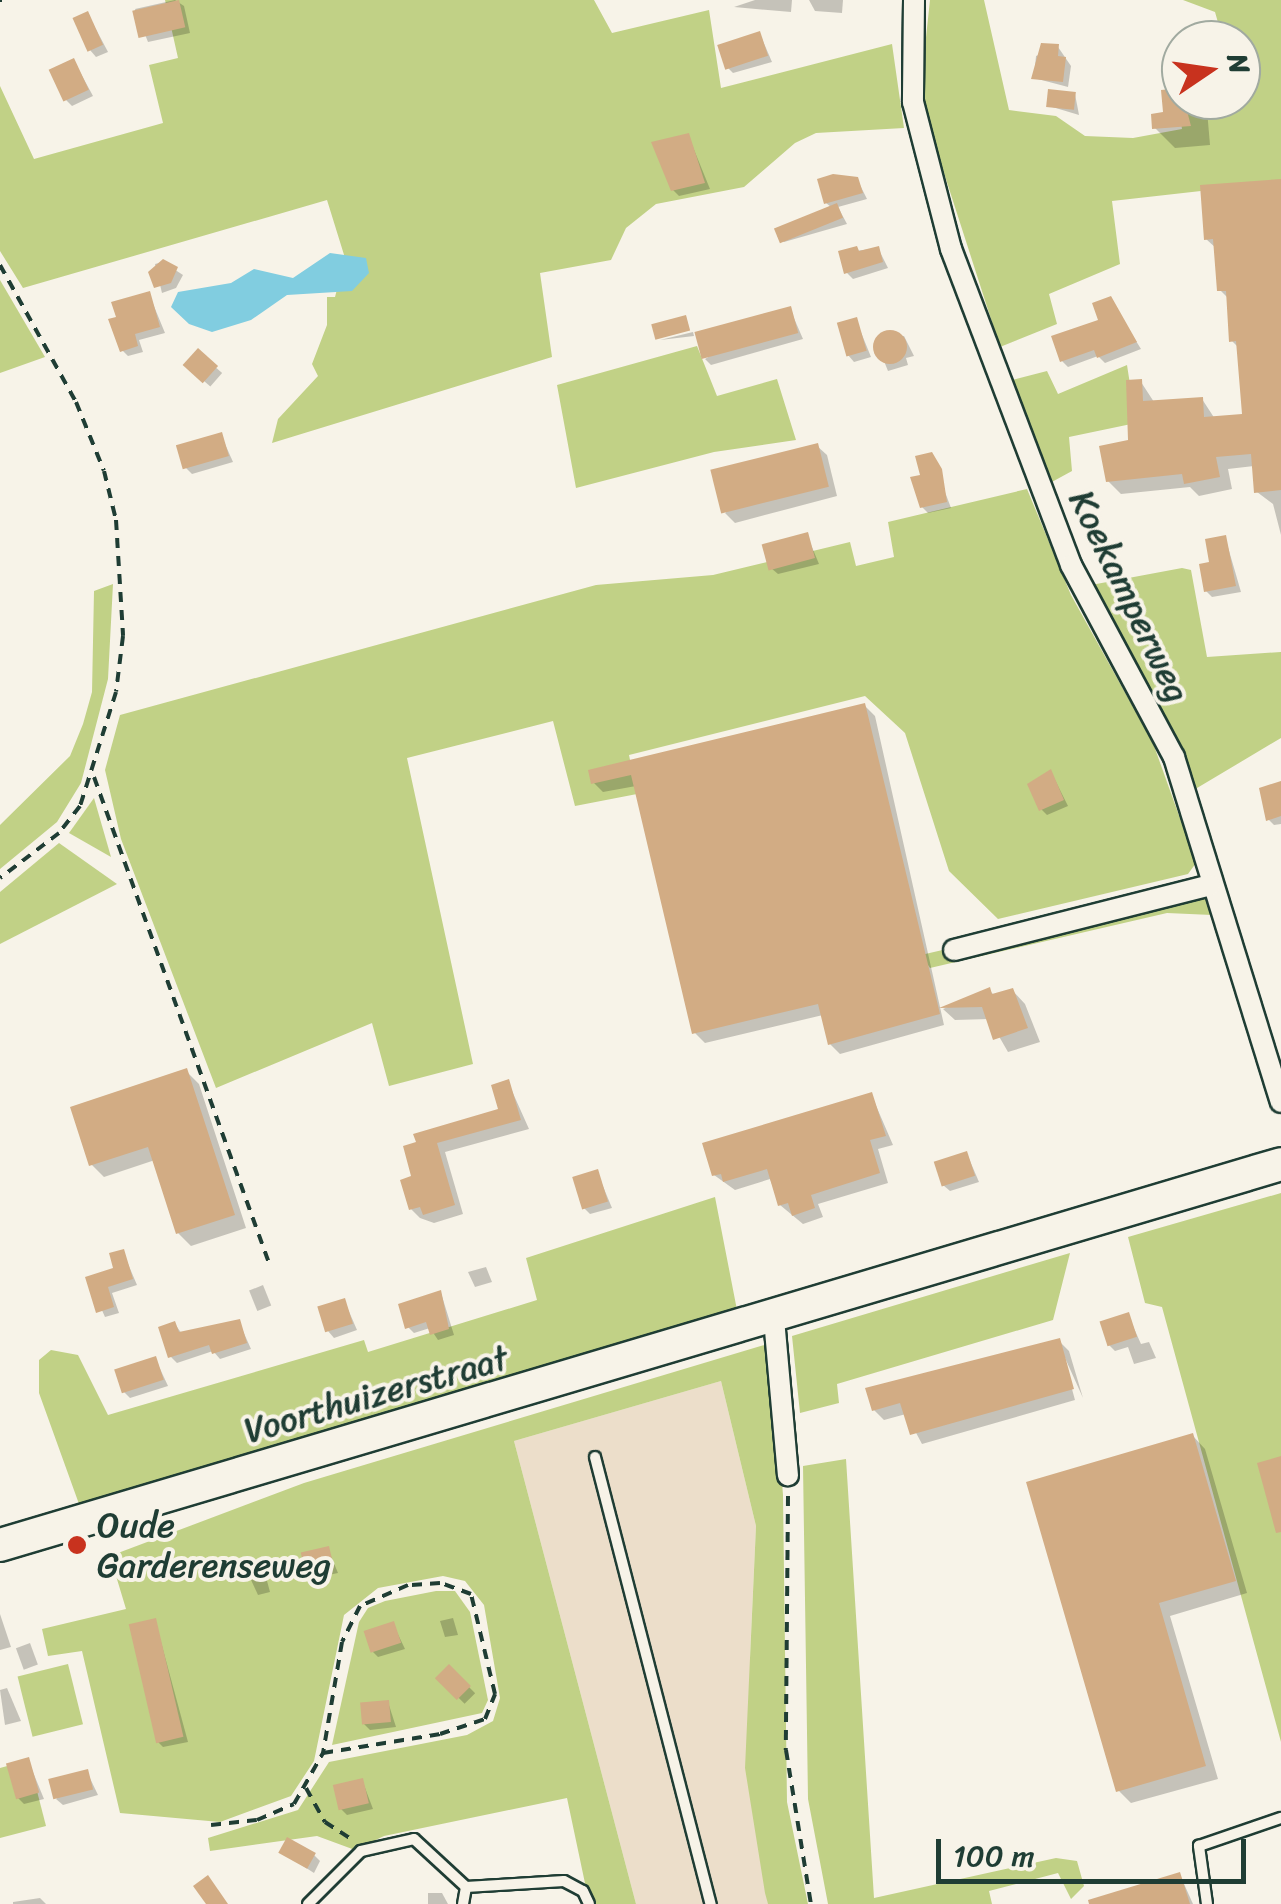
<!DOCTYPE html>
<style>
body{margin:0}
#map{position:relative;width:1281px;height:1904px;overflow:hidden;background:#f7f3e8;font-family:Sriracha,sans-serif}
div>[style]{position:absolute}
.built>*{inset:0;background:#ecdeca}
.green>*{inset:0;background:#c1d186;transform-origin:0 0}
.water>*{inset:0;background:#81cde0}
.shadow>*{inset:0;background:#0003;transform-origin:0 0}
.building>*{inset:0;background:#d2ac84;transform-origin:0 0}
.round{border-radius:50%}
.path>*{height:4px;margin-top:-2px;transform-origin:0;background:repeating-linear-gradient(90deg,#1f3d34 0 10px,transparent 0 18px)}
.roads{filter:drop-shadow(2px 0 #1f3d34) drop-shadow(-2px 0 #1f3d34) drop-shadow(0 2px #1f3d34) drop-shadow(0 -2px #1f3d34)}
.service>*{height:10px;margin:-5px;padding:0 5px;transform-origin:5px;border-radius:5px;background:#f7f3e8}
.minor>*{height:20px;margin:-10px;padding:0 10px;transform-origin:10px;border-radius:10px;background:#f7f3e8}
.primary>*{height:32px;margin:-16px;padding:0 16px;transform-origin:16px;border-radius:16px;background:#f7f3e8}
.dots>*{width:28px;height:28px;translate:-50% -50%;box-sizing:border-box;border:5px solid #f7f3e8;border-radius:50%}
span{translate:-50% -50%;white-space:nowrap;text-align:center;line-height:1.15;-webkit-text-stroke:8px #f7f3e8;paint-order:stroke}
.street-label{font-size:35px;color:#1f3d34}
.poi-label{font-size:35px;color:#1f3d34}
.left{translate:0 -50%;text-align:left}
.north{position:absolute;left:1161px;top:20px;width:100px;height:100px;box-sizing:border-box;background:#f7f3e8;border:2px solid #a1aaa0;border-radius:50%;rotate:77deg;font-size:28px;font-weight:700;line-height:40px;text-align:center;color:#1f3d34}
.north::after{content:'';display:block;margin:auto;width:35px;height:45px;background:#c8321e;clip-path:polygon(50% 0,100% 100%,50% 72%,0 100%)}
.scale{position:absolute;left:936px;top:1839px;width:310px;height:45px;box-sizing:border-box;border:5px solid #1f3d34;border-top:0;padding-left:12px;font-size:30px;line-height:35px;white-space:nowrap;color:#1f3d34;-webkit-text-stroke:8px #f7f3e8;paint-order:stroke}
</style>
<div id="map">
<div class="built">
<div style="clip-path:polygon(721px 1381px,756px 1526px,750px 1656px,768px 1904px,636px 1904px,514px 1441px)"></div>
</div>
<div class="green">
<div style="clip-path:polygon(165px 0,594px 0,612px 33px,709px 10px,721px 88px,892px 44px,904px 128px,816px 133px,795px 143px,744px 187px,656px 204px,626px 228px,611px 260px,540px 273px,552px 357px,272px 443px,278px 419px,318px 376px,312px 364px,327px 325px,327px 297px,335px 297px,345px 258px,327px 200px,23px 288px,0 251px,0 86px,34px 159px,163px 123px,149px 65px,178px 58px)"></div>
<div style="clip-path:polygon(930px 0,984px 0,1009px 110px,1056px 116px,1085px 136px,1133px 138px,1182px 129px,1172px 69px,1181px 67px,1181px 100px,1241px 100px,1241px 40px,1223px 40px,1215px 12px,1183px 0,1281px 0,1281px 182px,1112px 201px,1120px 264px,1049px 294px,1057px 324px,1000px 347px,925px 114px,921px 84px)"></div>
<div style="clip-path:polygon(0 280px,45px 357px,0 373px)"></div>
<div style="clip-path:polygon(697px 346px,717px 396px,777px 379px,796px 440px,714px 452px,576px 488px,557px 385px)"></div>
<div style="clip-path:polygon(1127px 365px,1136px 423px,1069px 437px,1072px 471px,1050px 483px,1012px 380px,1047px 371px,1058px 394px)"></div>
<div style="clip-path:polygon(1027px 489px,1071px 595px,1153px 743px,1196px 863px,1188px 874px,998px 919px,949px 871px,905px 733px,865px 696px,629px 755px,637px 794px,575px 806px,553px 721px,407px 758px,473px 1064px,389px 1086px,372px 1023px,216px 1088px,121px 839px,105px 770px,120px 715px,596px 585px,713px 575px,850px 542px,856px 566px,894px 557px,888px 522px)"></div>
<div style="clip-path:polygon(1182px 568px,1191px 570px,1207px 657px,1281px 652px,1281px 738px,1192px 791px,1091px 585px)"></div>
<div style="clip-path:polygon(113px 584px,108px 679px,81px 783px,57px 822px,0 869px,0 825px,70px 756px,83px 724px,92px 692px,94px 591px)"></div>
<div style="clip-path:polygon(94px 798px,111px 857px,69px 833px)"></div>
<div style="clip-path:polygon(59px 843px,117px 884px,0 944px,0 892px)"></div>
<div style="clip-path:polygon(1205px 889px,1212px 915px,1167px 913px,930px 968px,921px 955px)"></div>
<div style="clip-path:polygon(1281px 1193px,1281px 1742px,1162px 1307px,1145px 1303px,1128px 1237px)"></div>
<div style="clip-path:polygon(715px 1197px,737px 1310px,79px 1504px,39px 1393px,39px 1360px,51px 1350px,78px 1355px,108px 1415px,364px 1340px,368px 1352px,537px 1300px,526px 1258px)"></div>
<div style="clip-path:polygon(1070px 1253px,1053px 1320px,837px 1384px,839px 1403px,800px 1413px,792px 1336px)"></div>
<div style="clip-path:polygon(771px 1343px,783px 1495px,787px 1802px,808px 1904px,768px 1904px,765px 1893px,745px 1768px,756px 1526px,721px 1381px,514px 1441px,636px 1904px,596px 1904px,586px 1888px,567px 1798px,384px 1836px,355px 1850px,317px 1836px,210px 1851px,208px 1838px,298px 1810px,329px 1762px,467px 1735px,493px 1721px,500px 1698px,484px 1605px,465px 1581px,443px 1576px,378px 1588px,344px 1615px,314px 1761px,291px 1796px,220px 1822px,120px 1813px,82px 1651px,48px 1656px,42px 1629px,126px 1609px,110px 1556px,304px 1483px)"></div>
<div style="clip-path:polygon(846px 1459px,874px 1898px,1056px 1858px,1077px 1861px,1084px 1886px,1071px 1899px,1058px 1873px,989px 1891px,992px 1904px,828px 1904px,808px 1799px,803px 1466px)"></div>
<div style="clip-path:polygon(436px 1591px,455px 1591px,470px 1612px,488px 1700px,482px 1713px,332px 1745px,359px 1622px,368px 1608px,385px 1601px)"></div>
<div style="left:68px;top:1664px;width:62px;height:52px;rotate:76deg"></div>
<div style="clip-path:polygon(29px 1760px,46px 1826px,0 1838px,0 1768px)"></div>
</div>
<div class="water">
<div style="clip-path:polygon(330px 253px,366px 258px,369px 273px,352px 291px,287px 295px,251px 320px,212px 332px,189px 324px,171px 307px,178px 292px,231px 283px,254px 269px,293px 278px)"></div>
</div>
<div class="shadow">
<div style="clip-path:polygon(175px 0,184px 6px,190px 33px,148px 42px,135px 9px)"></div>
<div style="clip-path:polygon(755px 0,792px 0,791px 12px,734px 7px)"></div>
<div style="clip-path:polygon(809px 0,843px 0,842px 13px,815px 11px)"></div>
<div style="clip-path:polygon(88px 14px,108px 52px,96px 57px,90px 50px)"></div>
<div style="clip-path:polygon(760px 34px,772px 62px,733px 73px,727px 67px)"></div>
<div style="clip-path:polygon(1058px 47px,1071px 66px,1068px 87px,1034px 78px,1036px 56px)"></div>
<div style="clip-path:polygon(74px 61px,93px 96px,72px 106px,66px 100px)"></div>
<div style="clip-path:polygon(1075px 94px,1079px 115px,1049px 106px)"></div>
<div style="clip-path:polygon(1181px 100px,1197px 100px,1207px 110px,1210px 145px,1175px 148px,1155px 128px)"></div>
<div style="clip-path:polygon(688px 135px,710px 189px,679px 196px,673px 190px)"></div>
<div style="clip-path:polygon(857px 179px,867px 199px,838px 207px,847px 224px,784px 242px,777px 236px,831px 207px,826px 203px)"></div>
<div style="clip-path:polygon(1281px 182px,1281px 535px,1273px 504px,1257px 492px,1254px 466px,1228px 469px,1232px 489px,1199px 496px,1190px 487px,1121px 494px,1108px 481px,1131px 442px,1141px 382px,1154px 402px,1202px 399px,1215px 419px,1244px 417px,1239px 348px,1232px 341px,1229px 299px,1220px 290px,1217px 249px,1206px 239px)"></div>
<div style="clip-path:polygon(878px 248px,888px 268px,853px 279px,847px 273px,841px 253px)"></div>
<div style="clip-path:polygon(163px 262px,183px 275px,176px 288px,162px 293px,155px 264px)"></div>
<div style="clip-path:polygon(149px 294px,165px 333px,139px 340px,143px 352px,128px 356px,122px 350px)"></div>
<div style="clip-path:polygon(1110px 299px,1141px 349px,1105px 363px,1098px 356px,1068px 367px,1062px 361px,1101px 321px)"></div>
<div style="clip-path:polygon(790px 309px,803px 339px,711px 365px,705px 359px)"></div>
<div style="clip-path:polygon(856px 320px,871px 357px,854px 362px,848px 355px)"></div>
<div style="clip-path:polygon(693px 332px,694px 336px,660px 340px)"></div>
<div style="clip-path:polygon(904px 336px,914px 356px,906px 358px,908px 365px,888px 371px,875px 339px)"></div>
<div style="left:198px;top:352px;width:32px;height:18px;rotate:41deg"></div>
<div style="clip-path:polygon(221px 435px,233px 462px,192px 474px,186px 468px)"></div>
<div style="clip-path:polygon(817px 446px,827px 455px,837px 496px,735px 523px,725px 513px)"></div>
<div style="clip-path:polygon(931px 455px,951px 508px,928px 513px,922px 507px,923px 476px)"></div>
<div style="clip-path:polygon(807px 535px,819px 564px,778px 574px,771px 568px)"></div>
<div style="clip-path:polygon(1225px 537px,1241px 592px,1212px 597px,1206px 591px,1212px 564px)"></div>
<div style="clip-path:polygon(865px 706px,875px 716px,944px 1025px,840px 1054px,830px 1044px,823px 1015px,705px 1043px,695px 1033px,636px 786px,603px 792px,593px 782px)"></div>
<div style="clip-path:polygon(1051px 772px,1068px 806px,1047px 815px,1041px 809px)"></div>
<div style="clip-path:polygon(1281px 784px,1281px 824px,1274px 825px,1268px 819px)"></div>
<div style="clip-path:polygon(989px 990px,995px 996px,1012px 990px,1025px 1004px,1040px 1042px,1008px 1052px,989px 1019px,955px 1020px,943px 1009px)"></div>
<div style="clip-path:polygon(186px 1071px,199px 1084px,246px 1228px,191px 1246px,178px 1233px,155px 1160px,104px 1177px,91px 1164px)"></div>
<div style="clip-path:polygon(508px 1082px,529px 1129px,445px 1152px,463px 1214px,434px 1223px,420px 1218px,411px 1209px,419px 1143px,502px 1110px)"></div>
<div style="clip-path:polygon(871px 1094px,893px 1145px,878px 1149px,888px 1183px,818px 1204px,823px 1217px,803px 1224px,780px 1205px,770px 1179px,735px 1190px,714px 1175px)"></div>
<div style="clip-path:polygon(967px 1154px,979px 1182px,950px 1191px,943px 1185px)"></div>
<div style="clip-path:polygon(597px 1172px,612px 1208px,590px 1214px,584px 1208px)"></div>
<div style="clip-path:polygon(123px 1252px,137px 1285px,112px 1293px,119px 1313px,105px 1317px,88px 1279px,116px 1270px)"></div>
<div style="clip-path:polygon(486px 1267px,492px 1282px,475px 1287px,468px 1272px)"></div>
<div style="left:263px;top:1285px;width:22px;height:15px;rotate:68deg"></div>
<div style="clip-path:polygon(441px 1293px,454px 1335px,438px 1340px,430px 1328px,414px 1333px,408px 1327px)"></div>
<div style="clip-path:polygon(344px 1300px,357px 1330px,334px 1338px,328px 1331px)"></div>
<div style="clip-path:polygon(1128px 1315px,1141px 1344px,1149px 1342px,1156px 1358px,1134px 1364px,1128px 1347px,1115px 1351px,1109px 1345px)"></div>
<div style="clip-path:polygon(239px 1322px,251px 1349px,220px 1359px,213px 1351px,177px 1363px,171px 1357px,175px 1324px,182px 1334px)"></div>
<div style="clip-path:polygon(1059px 1341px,1069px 1351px,1083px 1398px,1061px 1349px,1075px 1400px,922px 1444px,906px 1414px,884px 1420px,874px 1410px)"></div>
<div style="clip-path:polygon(155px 1358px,168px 1386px,130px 1398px,124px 1392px)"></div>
<div style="clip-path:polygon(1193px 1436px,1205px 1449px,1247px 1593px,1170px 1616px,1218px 1779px,1131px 1803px,1119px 1791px)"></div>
<div style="clip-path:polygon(328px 1549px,338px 1573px,314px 1578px,308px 1572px)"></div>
<div style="clip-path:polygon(263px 1566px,270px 1592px,258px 1595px,247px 1571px)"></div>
<div style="clip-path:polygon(0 1614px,11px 1647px,0 1650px)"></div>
<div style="clip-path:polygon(453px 1618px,458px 1635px,445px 1637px,440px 1621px)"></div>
<div style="clip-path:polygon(155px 1620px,188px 1742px,163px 1747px,157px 1741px)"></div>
<div style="clip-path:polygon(393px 1624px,405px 1649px,378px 1657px,372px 1651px)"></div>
<div style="left:30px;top:1643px;width:23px;height:15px;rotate:70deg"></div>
<div style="left:449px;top:1667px;width:37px;height:15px;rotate:45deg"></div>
<div style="clip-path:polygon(7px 1688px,21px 1721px,5px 1725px,0 1690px)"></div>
<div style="clip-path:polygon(388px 1702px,396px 1727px,370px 1730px,364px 1724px)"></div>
<div style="clip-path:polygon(28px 1760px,44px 1799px,24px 1804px,18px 1798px)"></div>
<div style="clip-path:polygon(87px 1772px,98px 1795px,63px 1805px,56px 1799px)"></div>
<div style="clip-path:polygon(362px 1780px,373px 1809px,347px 1815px,341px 1809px)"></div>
<div style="clip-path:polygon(281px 1852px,314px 1855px,320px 1861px,314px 1873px)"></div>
<div style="clip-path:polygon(1180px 1875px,1193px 1904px,1103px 1904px)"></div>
<div style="clip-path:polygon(428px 1893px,442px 1893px,448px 1904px,428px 1904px)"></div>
<div style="clip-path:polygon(40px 1898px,46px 1904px,13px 1904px,13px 1902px)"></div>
</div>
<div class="building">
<div style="left:179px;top:0;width:28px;height:48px;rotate:77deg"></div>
<div style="left:88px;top:11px;width:37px;height:17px;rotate:66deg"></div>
<div style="left:760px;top:31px;width:26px;height:45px;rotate:72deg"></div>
<div style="clip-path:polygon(1041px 43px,1059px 44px,1058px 56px,1066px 57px,1063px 82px,1031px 79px)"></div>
<div style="left:74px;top:58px;width:35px;height:28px;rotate:65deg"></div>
<div style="clip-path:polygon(1181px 88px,1191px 126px,1152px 129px,1151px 114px,1163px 112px,1161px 90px)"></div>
<div style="left:1048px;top:89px;width:28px;height:18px;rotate:6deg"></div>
<div style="clip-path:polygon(689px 133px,705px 183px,671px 191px,651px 142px)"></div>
<div style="clip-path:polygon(833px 174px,858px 177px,863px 193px,824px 204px,817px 179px)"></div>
<div style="clip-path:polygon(1281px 179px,1281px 490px,1254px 493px,1251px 454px,1216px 457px,1220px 477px,1184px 484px,1182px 474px,1106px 482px,1099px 446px,1128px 440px,1126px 380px,1142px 379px,1143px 401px,1203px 397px,1204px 417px,1242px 414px,1236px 341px,1229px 342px,1226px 291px,1217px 291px,1213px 239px,1204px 240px,1200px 185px)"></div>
<div style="left:837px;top:203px;width:16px;height:68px;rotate:68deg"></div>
<div style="clip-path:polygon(857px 246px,859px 251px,879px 246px,883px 262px,844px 274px,838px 251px)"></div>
<div style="clip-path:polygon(163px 259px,178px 267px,171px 283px,154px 288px,148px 272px)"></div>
<div style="clip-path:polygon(150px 291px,160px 327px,135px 334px,138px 346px,120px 352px,108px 319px,116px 317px,111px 302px)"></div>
<div style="clip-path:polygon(1111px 296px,1137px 342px,1097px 358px,1094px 350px,1060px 362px,1051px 336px,1098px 320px,1092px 303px)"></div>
<div style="left:791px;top:306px;width:28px;height:100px;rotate:75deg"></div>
<div style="left:686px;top:315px;width:16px;height:36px;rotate:75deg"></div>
<div style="left:857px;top:317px;width:35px;height:21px;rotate:74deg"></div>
<div class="round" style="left:873px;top:330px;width:34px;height:34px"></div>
<div style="left:198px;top:348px;width:27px;height:23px;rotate:42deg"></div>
<div style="left:222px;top:432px;width:25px;height:48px;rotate:74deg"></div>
<div style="left:818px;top:443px;width:45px;height:111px;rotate:76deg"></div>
<div style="clip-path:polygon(932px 452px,942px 469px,947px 502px,920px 508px,910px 477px,920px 475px,915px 456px)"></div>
<div style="left:808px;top:532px;width:27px;height:48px;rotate:75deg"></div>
<div style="clip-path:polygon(1226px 535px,1236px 586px,1204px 592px,1199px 564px,1209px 562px,1205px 539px)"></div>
<div style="clip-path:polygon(865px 703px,940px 1014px,828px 1045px,818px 1004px,692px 1034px,631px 775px,591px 784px,588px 770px)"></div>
<div style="clip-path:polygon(1051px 769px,1064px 800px,1039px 811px,1027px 784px)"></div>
<div style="clip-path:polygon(1281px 781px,1281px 816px,1266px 821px,1259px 788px)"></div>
<div style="clip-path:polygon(990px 987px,992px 994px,1013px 988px,1028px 1028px,993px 1040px,982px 1007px,939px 1008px)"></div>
<div style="clip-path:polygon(187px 1068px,235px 1215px,176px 1234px,148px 1147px,89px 1166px,70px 1107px)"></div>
<div style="clip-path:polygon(509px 1079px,521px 1120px,437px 1143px,455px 1205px,423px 1215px,420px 1207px,409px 1210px,400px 1180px,411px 1176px,403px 1146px,416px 1142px,413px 1134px,498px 1109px,491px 1085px)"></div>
<div style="clip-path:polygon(872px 1092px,886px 1136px,870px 1140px,880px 1173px,811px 1195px,815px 1208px,792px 1216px,788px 1203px,778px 1206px,767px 1169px,723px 1182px,721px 1174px,712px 1176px,702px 1143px)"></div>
<div style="left:967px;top:1151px;width:26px;height:35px;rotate:72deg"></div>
<div style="left:598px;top:1169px;width:34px;height:27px;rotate:73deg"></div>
<div style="clip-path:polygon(124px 1249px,133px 1279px,108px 1287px,114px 1307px,96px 1313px,85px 1277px,113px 1268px,109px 1253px)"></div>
<div style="clip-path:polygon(441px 1290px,449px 1329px,430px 1335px,426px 1322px,405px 1329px,398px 1304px)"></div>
<div style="left:345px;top:1298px;width:27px;height:29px;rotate:73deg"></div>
<div style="left:1129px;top:1312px;width:26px;height:31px;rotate:72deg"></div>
<div style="clip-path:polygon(240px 1319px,247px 1343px,212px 1354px,209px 1345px,168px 1358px,158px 1327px,175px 1321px,179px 1332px)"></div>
<div style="clip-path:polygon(1060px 1338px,1074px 1389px,910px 1435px,900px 1403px,872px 1411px,865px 1388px)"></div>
<div style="left:156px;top:1356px;width:25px;height:44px;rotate:72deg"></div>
<div style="clip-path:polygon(1193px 1433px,1236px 1581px,1159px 1603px,1206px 1766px,1116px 1792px,1026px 1482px)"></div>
<div style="clip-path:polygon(1281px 1456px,1281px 1532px,1276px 1533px,1257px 1463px)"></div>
<div style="left:329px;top:1546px;width:22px;height:29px;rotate:77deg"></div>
<div style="left:156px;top:1618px;width:122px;height:28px;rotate:77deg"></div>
<div style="left:394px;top:1621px;width:23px;height:32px;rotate:72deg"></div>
<div style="left:449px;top:1664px;width:31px;height:20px;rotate:45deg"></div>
<div style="left:389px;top:1700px;width:22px;height:29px;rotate:85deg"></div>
<div style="left:29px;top:1757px;width:37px;height:24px;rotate:74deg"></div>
<div style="left:88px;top:1769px;width:21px;height:41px;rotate:76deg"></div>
<div style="left:363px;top:1778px;width:26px;height:31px;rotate:77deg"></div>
<div style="left:287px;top:1837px;width:33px;height:18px;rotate:29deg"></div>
<div style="clip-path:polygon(1180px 1872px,1190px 1904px,1089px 1904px,1088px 1900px)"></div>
<div style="clip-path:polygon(208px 1875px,228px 1904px,206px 1904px,193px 1886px)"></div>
</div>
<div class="path">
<div style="left:0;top:0;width:2px"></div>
<div style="left:0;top:265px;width:157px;rotate:61deg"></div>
<div style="left:76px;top:402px;width:74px;rotate:67.9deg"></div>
<div style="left:104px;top:471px;width:50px;rotate:76.2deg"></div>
<div style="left:116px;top:520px;width:116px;rotate:86.5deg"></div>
<div style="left:123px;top:636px;width:56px;rotate:97.1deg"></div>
<div style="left:116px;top:692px;width:120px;rotate:107.5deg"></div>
<div style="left:80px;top:806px;width:34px;rotate:128deg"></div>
<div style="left:59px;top:833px;width:74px;rotate:142.7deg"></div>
<div style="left:94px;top:777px;width:517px;rotate:70.2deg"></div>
<div style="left:788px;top:1496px;width:254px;rotate:90.5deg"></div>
<div style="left:786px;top:1750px;width:156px;rotate:80.8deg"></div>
<div style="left:306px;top:1788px;width:39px;rotate:61deg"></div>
<div style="left:325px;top:1822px;width:31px;rotate:33deg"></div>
<div style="left:211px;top:1825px;width:46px;rotate:-6.2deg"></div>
<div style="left:257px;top:1820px;width:40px;rotate:-23.4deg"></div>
<div style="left:294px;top:1804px;width:59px;rotate:-60.4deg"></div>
<div style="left:323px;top:1753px;width:119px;rotate:-9.2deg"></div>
<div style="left:440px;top:1734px;width:47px;rotate:-18.4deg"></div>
<div style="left:485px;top:1719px;width:27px;rotate:-68deg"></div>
<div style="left:495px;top:1694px;width:103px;rotate:-103.5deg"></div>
<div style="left:471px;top:1594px;width:33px;rotate:-160deg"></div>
<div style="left:440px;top:1583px;width:32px;rotate:176deg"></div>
<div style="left:408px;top:1585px;width:52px;rotate:156.4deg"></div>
<div style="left:360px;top:1606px;width:40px;rotate:116.6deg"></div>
<div style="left:342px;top:1642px;width:113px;rotate:99.7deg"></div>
</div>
<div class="roads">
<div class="service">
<div style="left:595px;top:1457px;width:462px;rotate:75.5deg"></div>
<div style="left:308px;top:1904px;width:75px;rotate:-45deg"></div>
<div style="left:361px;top:1851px;width:54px;rotate:-12.8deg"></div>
<div style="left:414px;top:1839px;width:71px;rotate:42.7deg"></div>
<div style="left:466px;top:1887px;width:98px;rotate:-3.5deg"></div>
<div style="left:564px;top:1881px;width:21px;rotate:28deg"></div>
<div style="left:583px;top:1891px;width:14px;rotate:65deg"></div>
<div style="left:463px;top:1904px;width:17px;rotate:-80deg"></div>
<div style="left:1207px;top:1904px;width:59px;rotate:-97.9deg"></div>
<div style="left:1199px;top:1846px;width:87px;rotate:-18.9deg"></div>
</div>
<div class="minor">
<div style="left:914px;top:0;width:102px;rotate:90.6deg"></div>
<div style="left:913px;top:102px;width:152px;rotate:75.5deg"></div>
<div style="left:951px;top:249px;width:338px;rotate:69.2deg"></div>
<div style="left:1071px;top:565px;width:218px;rotate:61.8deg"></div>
<div style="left:1174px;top:757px;width:361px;rotate:72.8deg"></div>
<div style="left:954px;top:950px;width:264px;rotate:-14.2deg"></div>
<div style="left:774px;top:1319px;width:157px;rotate:84.9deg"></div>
</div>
<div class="primary">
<div style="left:0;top:1545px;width:1336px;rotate:-16.56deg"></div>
</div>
</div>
<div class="dots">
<div style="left:77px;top:1545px;background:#c8321e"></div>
</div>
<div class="street-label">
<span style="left:1130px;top:596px;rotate:64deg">Koekamperweg</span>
<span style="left:376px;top:1394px;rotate:-16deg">Voorthuizerstraat</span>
</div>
<div class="poi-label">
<span class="left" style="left:97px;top:1545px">Oude<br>Garderenseweg</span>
</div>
<div class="north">N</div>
<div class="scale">100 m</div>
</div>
